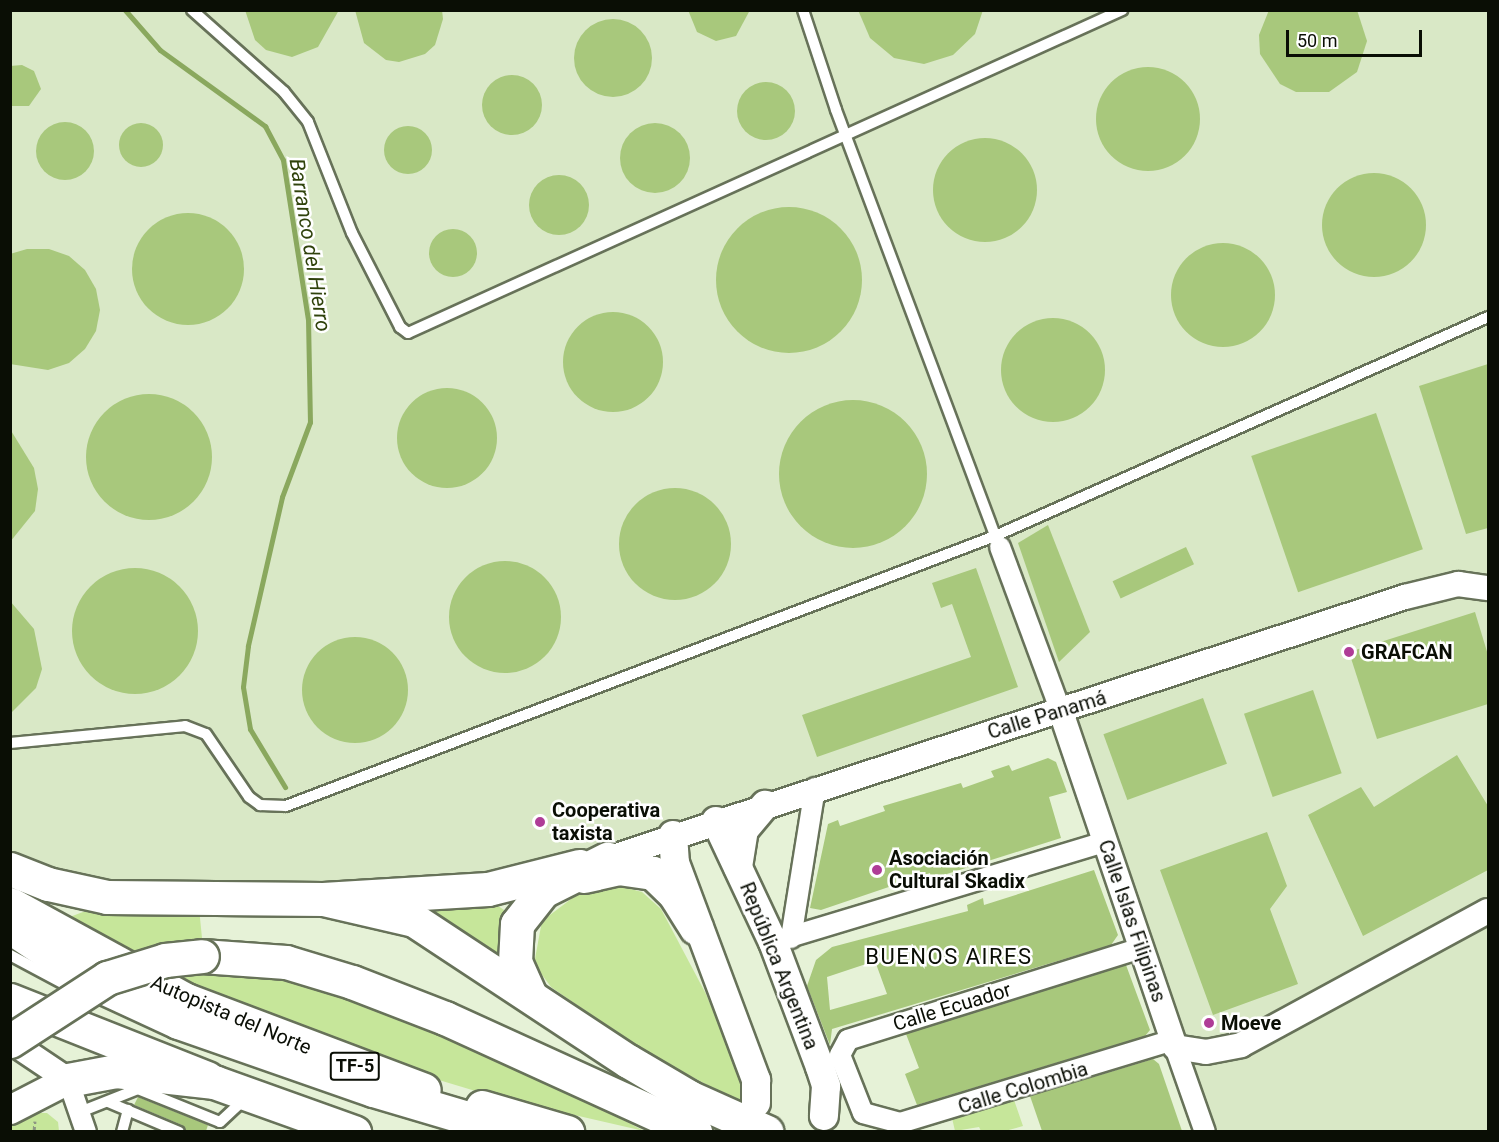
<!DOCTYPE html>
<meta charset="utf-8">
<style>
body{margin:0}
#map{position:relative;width:1499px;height:1142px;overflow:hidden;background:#e6f2d7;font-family:Roboto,sans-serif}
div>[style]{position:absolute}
.built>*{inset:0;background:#d9e8c6}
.green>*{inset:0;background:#c6e69a}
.stream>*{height:5px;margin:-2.5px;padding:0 2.5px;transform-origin:2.5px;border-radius:2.5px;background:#8aa85e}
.building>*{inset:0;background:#a8c87c;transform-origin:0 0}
.round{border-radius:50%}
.path>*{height:3px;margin-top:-1.5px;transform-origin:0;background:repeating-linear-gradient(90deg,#8c9582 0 6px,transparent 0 9px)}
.roads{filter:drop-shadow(2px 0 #677259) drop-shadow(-2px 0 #677259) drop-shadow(0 2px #677259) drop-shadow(0 -2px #677259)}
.service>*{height:10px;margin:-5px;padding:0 5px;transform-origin:5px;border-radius:5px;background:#fff}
.minor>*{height:20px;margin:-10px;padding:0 10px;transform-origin:10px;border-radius:10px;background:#fff}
.tertiary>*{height:24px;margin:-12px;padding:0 12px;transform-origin:12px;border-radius:12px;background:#fff}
.secondary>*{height:28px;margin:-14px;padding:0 14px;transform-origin:14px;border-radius:14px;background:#fff}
.trunk>*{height:33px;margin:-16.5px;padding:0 16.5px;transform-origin:16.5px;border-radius:16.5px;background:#fff}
.motorway>*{height:33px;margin:-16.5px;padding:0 16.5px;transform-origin:16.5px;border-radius:16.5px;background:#fff}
.bridges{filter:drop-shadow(2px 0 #677259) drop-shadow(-2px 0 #677259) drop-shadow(0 2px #677259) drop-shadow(0 -2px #677259)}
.motorway-bridge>*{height:33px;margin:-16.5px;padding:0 16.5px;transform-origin:16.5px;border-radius:16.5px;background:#fff}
.dots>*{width:16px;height:16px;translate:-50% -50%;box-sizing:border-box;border:3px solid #fff;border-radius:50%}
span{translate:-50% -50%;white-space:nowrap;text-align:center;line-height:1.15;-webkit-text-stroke:5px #fff;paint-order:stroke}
.shield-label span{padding:2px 4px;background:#fff;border:2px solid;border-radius:4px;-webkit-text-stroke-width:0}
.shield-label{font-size:18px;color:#0a0e05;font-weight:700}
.poi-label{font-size:20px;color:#0a0e05;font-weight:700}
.left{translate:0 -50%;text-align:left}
.street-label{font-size:20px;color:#0a0e05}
.water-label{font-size:21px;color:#2f420b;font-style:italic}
.quarter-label{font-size:22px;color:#0a0e05;letter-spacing:1.5px}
.frame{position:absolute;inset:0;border:12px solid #0a0e05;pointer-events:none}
.scale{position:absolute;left:1286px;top:30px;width:136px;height:27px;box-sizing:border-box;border:3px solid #0a0e05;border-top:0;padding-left:8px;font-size:18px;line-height:21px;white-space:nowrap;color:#0a0e05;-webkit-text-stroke:4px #fff;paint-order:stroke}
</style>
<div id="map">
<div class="built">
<div style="clip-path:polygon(10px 11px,1488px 11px,1488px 1131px,1205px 1131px,1060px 709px,540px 875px,107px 897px,11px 869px)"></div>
</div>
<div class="green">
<div style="clip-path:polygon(612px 884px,642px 892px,661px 909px,706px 994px,743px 1083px,746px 1105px,646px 1053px,551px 987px,534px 964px,542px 921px,583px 890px)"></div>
<div style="clip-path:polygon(420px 901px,491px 901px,504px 910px,509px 923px,507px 971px,438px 922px)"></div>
<div style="clip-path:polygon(199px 908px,202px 938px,126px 952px,67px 918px,83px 912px)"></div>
<div style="clip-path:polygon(201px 969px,298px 980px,348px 997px,538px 1074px,644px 1131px,492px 1096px,366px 1058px,169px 976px)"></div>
<div style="clip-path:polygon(1014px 1100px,1023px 1126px,1005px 1131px,981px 1131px,979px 1127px,955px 1131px,952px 1118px)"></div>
<div style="clip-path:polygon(25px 1113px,47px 1113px,58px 1122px,59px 1131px,11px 1132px,11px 1121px)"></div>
</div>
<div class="stream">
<div style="left:125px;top:10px;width:53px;rotate:48.8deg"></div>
<div style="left:160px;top:50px;width:130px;rotate:35.9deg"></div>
<div style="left:265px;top:126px;width:38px;rotate:62deg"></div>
<div style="left:283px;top:160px;width:161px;rotate:81.1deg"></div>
<div style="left:308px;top:319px;width:103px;rotate:88.9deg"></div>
<div style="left:310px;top:422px;width:80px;rotate:110.5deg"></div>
<div style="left:282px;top:497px;width:153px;rotate:102.9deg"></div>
<div style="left:248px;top:646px;width:41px;rotate:97deg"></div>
<div style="left:243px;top:687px;width:43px;rotate:80.5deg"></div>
<div style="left:250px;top:729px;width:68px;rotate:58.9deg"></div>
</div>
<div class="building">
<div style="clip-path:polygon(245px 10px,339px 10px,318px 47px,292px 57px,266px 50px,255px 40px)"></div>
<div style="clip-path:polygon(355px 10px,442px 10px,443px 19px,435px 45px,425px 54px,399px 62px,386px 60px,364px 43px)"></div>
<div style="clip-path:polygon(688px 10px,750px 10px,736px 36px,716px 41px,697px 32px)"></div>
<div style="clip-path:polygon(858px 10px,983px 10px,975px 34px,953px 55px,924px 64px,894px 58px,870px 38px)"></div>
<div style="clip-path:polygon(1269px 10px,1357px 10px,1367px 41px,1357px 72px,1329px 92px,1296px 92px,1280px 84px,1260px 54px,1259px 35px)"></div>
<div class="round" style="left:574px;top:19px;width:78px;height:78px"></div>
<div style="clip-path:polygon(22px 65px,34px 71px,41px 89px,29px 106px,10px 106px,10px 66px)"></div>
<div class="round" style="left:1096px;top:67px;width:104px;height:104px"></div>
<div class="round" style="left:482px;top:75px;width:60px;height:60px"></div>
<div class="round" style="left:737px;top:82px;width:58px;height:58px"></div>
<div class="round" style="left:36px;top:122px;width:58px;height:58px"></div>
<div class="round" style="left:119px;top:123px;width:44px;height:44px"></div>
<div class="round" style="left:620px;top:123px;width:70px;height:70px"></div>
<div class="round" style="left:384px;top:126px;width:48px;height:48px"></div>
<div class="round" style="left:933px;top:138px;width:104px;height:104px"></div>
<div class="round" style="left:1322px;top:173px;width:104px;height:104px"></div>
<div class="round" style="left:529px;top:175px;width:60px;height:60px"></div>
<div class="round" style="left:716px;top:207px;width:146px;height:146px"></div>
<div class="round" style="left:132px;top:213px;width:112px;height:112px"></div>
<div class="round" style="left:429px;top:229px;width:48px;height:48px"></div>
<div class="round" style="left:1171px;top:243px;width:104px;height:104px"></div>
<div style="clip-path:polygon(27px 249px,49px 249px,69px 256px,85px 270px,96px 289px,100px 310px,96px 331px,85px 349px,69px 363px,48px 370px,10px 364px,10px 254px)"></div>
<div class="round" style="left:563px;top:312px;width:100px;height:100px"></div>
<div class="round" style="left:1001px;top:318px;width:104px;height:104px"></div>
<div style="clip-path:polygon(1488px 364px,1488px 528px,1466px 534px,1419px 386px)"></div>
<div class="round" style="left:397px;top:388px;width:100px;height:100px"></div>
<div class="round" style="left:86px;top:394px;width:126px;height:126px"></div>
<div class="round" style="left:779px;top:400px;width:148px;height:148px"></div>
<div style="left:1376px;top:413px;width:144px;height:132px;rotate:71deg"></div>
<div style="clip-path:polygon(10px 429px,34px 468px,38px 489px,35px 511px,10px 542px)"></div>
<div class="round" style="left:619px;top:488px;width:112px;height:112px"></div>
<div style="clip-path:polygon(1048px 525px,1090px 632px,1059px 662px,1018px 543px)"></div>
<div style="left:1186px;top:547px;width:19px;height:81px;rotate:65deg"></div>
<div class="round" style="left:449px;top:561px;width:112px;height:112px"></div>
<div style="clip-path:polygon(976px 568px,1018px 687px,817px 757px,802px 715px,971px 657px,952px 604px,941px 608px,932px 583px)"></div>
<div class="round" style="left:72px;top:568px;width:126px;height:126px"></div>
<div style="clip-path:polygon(10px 601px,34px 629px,42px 669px,36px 688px,10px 714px)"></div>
<div style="clip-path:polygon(1475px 612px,1488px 655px,1488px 704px,1377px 739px,1349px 652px)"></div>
<div class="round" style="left:302px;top:637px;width:106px;height:106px"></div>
<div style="left:1313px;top:690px;width:88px;height:73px;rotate:71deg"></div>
<div style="left:1203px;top:698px;width:70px;height:106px;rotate:70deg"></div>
<div style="clip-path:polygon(1457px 755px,1488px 806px,1488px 870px,1363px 936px,1308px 815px,1361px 787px,1374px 807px)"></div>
<div style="clip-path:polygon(1048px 758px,1056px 762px,1067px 792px,1049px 797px,1061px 838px,931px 879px,930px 873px,821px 910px,810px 908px,828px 824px,838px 820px,840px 826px,885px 811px,883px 806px,961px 783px,963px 788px,994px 777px,991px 771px,1009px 765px,1012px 771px)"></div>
<div style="clip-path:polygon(1267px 832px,1287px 886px,1270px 909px,1298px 984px,1213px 1015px,1160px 870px)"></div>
<div style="clip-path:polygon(evenodd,1094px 870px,1118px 935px,1111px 945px,832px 1029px,830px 1045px,807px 986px,816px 960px,832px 947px,968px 911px,967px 905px,983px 898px,984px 905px,1094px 870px,875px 961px,887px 994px,830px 1010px,827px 977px,875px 961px)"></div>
<div style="clip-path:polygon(1126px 965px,1150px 1030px,1145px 1036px,917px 1105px,905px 1074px,919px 1068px,906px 1034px)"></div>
<div style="clip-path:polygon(1153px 1059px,1159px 1064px,1182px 1131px,1042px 1131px,1030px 1096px)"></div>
<div style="clip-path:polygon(138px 1097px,208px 1125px,206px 1131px,186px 1131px,182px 1125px,134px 1105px)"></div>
</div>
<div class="path">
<div style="left:34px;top:1132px;width:11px;rotate:-85deg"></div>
</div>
<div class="roads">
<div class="service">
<div style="left:192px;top:10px;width:123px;rotate:41.7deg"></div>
<div style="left:284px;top:92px;width:38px;rotate:51deg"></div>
<div style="left:308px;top:122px;width:119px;rotate:68.4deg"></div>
<div style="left:352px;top:233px;width:106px;rotate:62.9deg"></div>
<div style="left:400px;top:327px;width:10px;rotate:37deg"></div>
<div style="left:408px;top:333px;width:784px;rotate:-24.34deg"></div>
<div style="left:803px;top:10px;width:105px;rotate:71.7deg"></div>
<div style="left:836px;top:110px;width:462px;rotate:69.5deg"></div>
<div style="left:10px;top:743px;width:176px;rotate:-5.5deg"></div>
<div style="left:185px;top:726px;width:22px;rotate:21deg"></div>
<div style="left:206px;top:734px;width:76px;rotate:55.7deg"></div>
<div style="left:249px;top:797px;width:14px;rotate:36deg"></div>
<div style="left:260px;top:805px;width:26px;rotate:2deg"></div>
<div style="left:286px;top:806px;width:759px;rotate:-20.85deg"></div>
<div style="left:995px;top:536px;width:539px;rotate:-23.95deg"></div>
<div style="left:10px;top:955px;width:76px;rotate:28.2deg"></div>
<div style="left:108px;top:1102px;width:77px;rotate:22.9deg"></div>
<div style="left:80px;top:1112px;width:62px;rotate:-21.6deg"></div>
<div style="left:138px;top:1089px;width:88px;rotate:21.9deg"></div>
<div style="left:220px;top:1122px;width:35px;rotate:-43deg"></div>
<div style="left:122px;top:1132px;width:23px;rotate:-75deg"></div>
</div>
<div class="minor">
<div style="left:1000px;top:547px;width:173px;rotate:69.7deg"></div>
<div style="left:791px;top:938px;width:152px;rotate:-80.9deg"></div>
<div style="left:773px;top:942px;width:347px;rotate:-16.8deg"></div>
<div style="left:1141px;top:948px;width:307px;rotate:162.6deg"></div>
<div style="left:848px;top:1040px;width:17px;rotate:118deg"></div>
<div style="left:840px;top:1055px;width:62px;rotate:68.4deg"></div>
<div style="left:863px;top:1113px;width:38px;rotate:15deg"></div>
<div style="left:900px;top:1123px;width:285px;rotate:-16.9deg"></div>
<div style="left:1175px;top:1047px;width:90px;rotate:70.6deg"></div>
<div style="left:68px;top:1080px;width:55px;rotate:70.9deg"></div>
</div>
<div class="tertiary">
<div style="left:1060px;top:709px;width:357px;rotate:71.2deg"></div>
<div style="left:1175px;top:1047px;width:31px;rotate:9deg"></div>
<div style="left:1206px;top:1052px;width:36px;rotate:-11deg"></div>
<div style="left:1241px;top:1045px;width:281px;rotate:-28.5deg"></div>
<div style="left:607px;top:859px;width:840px;rotate:-18.18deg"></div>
<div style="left:1405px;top:597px;width:55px;rotate:-13.8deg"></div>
<div style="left:1458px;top:584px;width:30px;rotate:8deg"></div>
<div style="left:10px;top:1041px;width:70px;rotate:33.9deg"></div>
</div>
<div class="secondary">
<div style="left:716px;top:821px;width:134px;rotate:64.8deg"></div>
<div style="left:773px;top:942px;width:134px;rotate:69.4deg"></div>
<div style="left:820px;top:1067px;width:20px;rotate:72deg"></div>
<div style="left:826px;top:1086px;width:30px;rotate:94deg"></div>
<div style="left:673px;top:835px;width:28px;rotate:86deg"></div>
<div style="left:675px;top:863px;width:232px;rotate:69.5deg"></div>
<div style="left:756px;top:1080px;width:23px;rotate:90deg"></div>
<div style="left:738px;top:867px;width:37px;rotate:-81deg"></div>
<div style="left:744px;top:830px;width:33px;rotate:-50deg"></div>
<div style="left:10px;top:1110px;width:65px;rotate:-27.3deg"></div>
</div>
<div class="trunk">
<div style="left:10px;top:869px;width:41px;rotate:21.5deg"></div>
<div style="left:48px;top:884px;width:60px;rotate:12.4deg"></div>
<div style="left:107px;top:897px;width:216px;rotate:0.5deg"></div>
<div style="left:323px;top:899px;width:165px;rotate:-3.5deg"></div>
<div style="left:488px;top:889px;width:94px;rotate:-14.2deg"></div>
<div style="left:10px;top:904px;width:200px;rotate:28.6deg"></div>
<div style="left:186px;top:1000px;width:254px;rotate:20.7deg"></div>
<div style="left:10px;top:1000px;width:212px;rotate:21.6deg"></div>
<div style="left:482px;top:1107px;width:89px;rotate:16.4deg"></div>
</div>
<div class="motorway">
<div style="left:584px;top:876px;width:35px;rotate:-13deg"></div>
<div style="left:618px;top:868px;width:35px;rotate:8deg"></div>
<div style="left:653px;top:873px;width:29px;rotate:44deg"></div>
<div style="left:674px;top:893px;width:41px;rotate:57.8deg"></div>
<div style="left:323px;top:899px;width:93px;rotate:13deg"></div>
<div style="left:414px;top:920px;width:256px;rotate:33.4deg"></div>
<div style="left:628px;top:1061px;width:71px;rotate:30.5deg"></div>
<div style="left:689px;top:1097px;width:85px;rotate:24.2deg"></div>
<div style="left:10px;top:927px;width:101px;rotate:33.7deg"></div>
<div style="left:94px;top:983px;width:93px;rotate:24.9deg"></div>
<div style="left:178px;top:1022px;width:207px;rotate:19.2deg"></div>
<div style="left:373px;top:1090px;width:148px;rotate:16.5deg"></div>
<div style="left:202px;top:956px;width:84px;rotate:4.1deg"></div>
<div style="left:286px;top:962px;width:69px;rotate:16.9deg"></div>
<div style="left:352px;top:982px;width:100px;rotate:21.2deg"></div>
<div style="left:445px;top:1018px;width:275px;rotate:24.5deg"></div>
<div style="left:529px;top:993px;width:34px;rotate:-114deg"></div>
<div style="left:515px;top:962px;width:38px;rotate:-87deg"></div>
<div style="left:517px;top:924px;width:42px;rotate:-51.8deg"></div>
<div style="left:543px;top:891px;width:72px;rotate:-26.6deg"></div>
<div style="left:68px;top:1080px;width:49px;rotate:-10.6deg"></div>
<div style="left:116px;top:1071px;width:99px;rotate:6.4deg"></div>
<div style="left:214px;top:1082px;width:149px;rotate:19.7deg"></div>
</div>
</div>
<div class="bridges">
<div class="motorway-bridge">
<div style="left:10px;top:1041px;width:116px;rotate:-33deg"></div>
<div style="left:107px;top:978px;width:61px;rotate:-17.2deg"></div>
<div style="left:165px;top:960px;width:37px;rotate:-6deg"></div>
</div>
</div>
<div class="dots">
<div style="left:1349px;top:652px;background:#af3d97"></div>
<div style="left:540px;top:822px;background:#af3d97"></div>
<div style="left:877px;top:870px;background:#af3d97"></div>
<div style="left:1209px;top:1023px;background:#af3d97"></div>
</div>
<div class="shield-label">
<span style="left:355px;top:1066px">TF-5</span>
</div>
<div class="poi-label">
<span class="left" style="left:1361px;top:652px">GRAFCAN</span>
<span class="left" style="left:552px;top:822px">Cooperativa<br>taxista</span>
<span class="left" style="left:889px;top:870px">Asociación<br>Cultural Skadix</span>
<span class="left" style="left:1221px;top:1023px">Moeve</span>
</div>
<div class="street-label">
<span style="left:1047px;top:715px;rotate:-17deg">Calle Panamá</span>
<span style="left:1132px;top:921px;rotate:71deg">Calle Islas Filipinas</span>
<span style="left:779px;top:966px;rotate:68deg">República Argentina</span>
<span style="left:952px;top:1007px;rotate:-17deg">Calle Ecuador</span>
<span style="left:231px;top:1015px;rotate:23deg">Autopista del Norte</span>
<span style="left:1023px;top:1088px;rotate:-17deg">Calle Colombia</span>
</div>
<div class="water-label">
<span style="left:310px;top:245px;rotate:81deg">Barranco del Hierro</span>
</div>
<div class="quarter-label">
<span style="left:949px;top:957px">BUENOS AIRES</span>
</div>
<div class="frame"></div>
<div class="scale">50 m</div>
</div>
